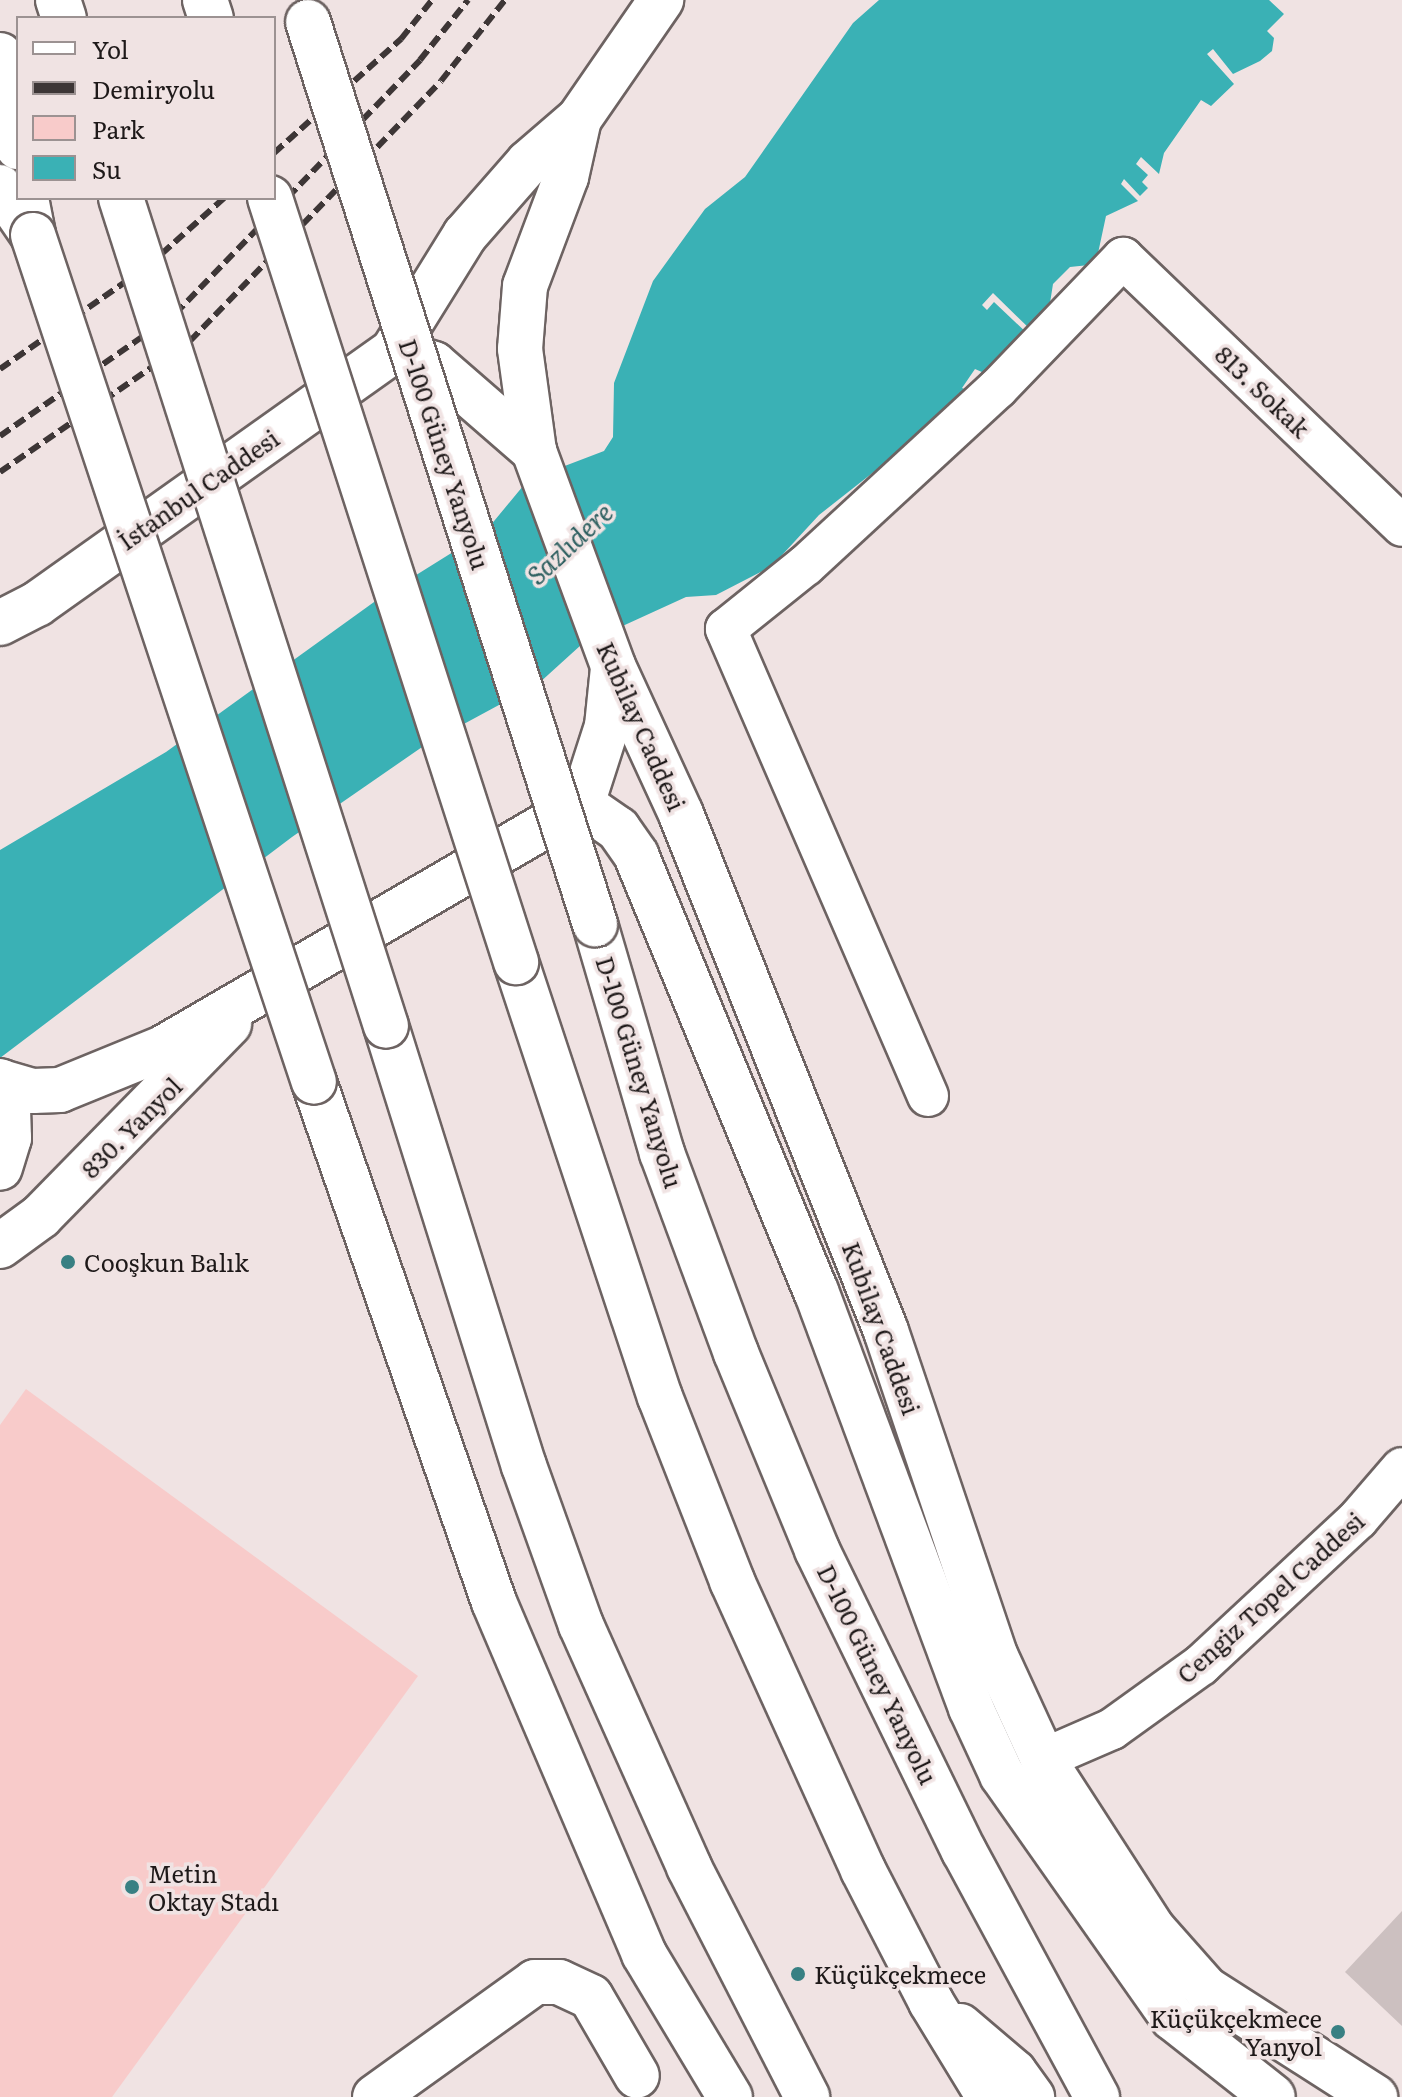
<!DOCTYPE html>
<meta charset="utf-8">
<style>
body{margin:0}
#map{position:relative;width:1402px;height:2097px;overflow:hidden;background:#f0e3e3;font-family:Literata,serif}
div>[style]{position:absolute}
.green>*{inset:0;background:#f8cbca}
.water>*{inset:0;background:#3ab1b5}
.building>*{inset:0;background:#ccc0c0}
.roads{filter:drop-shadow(2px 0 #6d6362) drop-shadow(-2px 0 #6d6362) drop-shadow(0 2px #6d6362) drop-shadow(0 -2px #6d6362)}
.minor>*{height:40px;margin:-20px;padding:0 20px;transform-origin:20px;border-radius:20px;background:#fff}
.secondary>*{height:44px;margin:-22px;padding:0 22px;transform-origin:22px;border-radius:22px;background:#fff}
.primary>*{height:44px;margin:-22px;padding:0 22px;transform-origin:22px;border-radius:22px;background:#fff}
.trunk>*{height:44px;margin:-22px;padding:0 22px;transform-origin:22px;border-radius:22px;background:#fff}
.rail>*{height:6px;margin-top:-3px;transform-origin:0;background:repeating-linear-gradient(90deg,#3d3636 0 12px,transparent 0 18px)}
.bridges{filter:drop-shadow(2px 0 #6d6362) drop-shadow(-2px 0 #6d6362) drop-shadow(0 2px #6d6362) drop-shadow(0 -2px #6d6362)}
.primary-bridge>*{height:44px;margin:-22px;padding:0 22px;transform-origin:22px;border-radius:22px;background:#fff}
.trunk-bridge>*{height:44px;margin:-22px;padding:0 22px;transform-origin:22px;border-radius:22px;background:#fff}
.dots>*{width:22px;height:22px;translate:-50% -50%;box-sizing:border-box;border:4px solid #f0e3e3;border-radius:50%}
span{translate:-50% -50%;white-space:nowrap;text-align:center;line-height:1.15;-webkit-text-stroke:7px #f0e3e3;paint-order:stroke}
.street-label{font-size:24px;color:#1e1919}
.poi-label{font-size:24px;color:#1e1919}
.left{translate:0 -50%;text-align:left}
.right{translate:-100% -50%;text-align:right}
.water-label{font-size:26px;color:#2f6061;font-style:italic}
.legend{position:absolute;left:16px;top:16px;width:260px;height:184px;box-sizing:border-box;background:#f0e3e3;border:2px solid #9c9292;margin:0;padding:10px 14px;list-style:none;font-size:24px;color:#1e1919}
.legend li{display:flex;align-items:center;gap:16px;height:40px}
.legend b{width:40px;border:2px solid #9c9292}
</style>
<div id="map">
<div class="green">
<div style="clip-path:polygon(26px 1389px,418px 1676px,112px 2097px,0 2097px,0 1425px)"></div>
</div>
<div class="water">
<div style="clip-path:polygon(879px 0,1269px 0,1284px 14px,1267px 31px,1274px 38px,1272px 51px,1260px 61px,1233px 74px,1213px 49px,1207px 54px,1234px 84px,1211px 106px,1201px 100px,1164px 153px,1159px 174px,1141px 157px,1136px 164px,1148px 175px,1142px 182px,1148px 188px,1140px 196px,1124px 179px,1121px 184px,1138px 201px,1106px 216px,1097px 258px,1089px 265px,1070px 267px,1053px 284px,1050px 303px,1033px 332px,993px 293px,982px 305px,987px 310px,994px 302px,1029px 335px,991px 376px,975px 369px,962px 388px,974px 393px,819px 515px,772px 566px,716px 595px,686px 597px,581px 645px,538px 684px,425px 745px,292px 837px,0 1058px,0 850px,166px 752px,381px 597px,485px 532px,528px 480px,604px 451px,613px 437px,614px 383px,653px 281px,705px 209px,745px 177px,853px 23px)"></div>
</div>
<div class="building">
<div style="clip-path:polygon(1402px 1911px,1402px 2026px,1345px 1972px)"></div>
</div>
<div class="roads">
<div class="minor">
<div style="left:928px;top:1096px;width:509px;rotate:-113.39deg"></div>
<div style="left:726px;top:629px;width:102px;rotate:-38.7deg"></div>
<div style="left:806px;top:565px;width:260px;rotate:-42.7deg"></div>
<div style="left:997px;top:389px;width:182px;rotate:-46.1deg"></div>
<div style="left:1123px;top:258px;width:387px;rotate:43.8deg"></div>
<div style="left:1043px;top:1759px;width:75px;rotate:-23.5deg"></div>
<div style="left:1112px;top:1729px;width:110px;rotate:-35.7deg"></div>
<div style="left:1201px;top:1665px;width:214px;rotate:-42.9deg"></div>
<div style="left:1358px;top:1519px;width:67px;rotate:-49.2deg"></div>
</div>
<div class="secondary">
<div style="left:579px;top:119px;width:59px;rotate:102.6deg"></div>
<div style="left:566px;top:177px;width:116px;rotate:110.6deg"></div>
<div style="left:525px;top:286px;width:63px;rotate:94.5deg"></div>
<div style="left:520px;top:349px;width:103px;rotate:82.2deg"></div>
<div style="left:534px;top:451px;width:229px;rotate:69.8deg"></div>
<div style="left:613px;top:666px;width:163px;rotate:65.3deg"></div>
<div style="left:681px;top:814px;width:556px;rotate:68.37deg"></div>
<div style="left:886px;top:1331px;width:344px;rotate:71.4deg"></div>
<div style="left:996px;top:1657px;width:112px;rotate:65.3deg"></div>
<div style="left:1043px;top:1759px;width:202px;rotate:57.1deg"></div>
<div style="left:1153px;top:1929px;width:80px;rotate:48.5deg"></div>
<div style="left:1206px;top:1989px;width:201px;rotate:32.6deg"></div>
<div style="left:393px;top:351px;width:43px;rotate:17.6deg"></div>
<div style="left:434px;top:364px;width:133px;rotate:41deg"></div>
<div style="left:0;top:623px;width:42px;rotate:-27.2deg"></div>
<div style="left:37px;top:604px;width:437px;rotate:-35.4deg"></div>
<div style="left:393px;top:351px;width:137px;rotate:-58.2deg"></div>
<div style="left:465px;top:235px;width:96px;rotate:-48.8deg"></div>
<div style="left:528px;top:163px;width:67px;rotate:-40.8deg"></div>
<div style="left:579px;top:119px;width:145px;rotate:-55.4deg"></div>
<div style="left:582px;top:804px;width:44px;rotate:34.8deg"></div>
<div style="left:618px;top:829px;width:32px;rotate:55deg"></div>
<div style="left:636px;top:855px;width:472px;rotate:67.6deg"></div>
<div style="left:816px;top:1291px;width:445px;rotate:69.6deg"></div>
<div style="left:971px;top:1708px;width:74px;rotate:65.2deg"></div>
<div style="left:1002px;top:1775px;width:297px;rotate:54.9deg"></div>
<div style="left:1173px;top:2018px;width:127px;rotate:38.3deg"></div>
<div style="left:0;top:1081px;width:29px;rotate:74deg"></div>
<div style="left:8px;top:1109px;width:29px;rotate:88deg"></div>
<div style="left:9px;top:1138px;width:31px;rotate:107deg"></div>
<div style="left:1px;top:1082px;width:33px;rotate:16deg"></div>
<div style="left:33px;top:1091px;width:27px;rotate:-2deg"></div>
<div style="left:60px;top:1090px;width:111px;rotate:-22.2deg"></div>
<div style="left:163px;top:1048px;width:485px;rotate:-30.2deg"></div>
<div style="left:582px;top:804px;width:82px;rotate:-72.2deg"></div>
<div style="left:607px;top:726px;width:58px;rotate:-84.1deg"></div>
<div style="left:0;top:1246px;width:51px;rotate:-36.2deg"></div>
<div style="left:41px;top:1216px;width:269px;rotate:-45.6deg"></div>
<div style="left:375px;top:2097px;width:197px;rotate:-35.7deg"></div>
<div style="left:535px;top:1982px;width:24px"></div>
<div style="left:559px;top:1982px;width:35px;rotate:25deg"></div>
<div style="left:591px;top:1997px;width:91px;rotate:59.8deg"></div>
</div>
<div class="primary">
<div style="left:0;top:187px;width:58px;rotate:55.5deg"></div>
<div style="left:595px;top:924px;width:239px;rotate:73.7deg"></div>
<div style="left:662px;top:1153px;width:213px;rotate:69.7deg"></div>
<div style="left:736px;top:1353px;width:213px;rotate:67.6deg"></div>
<div style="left:817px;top:1550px;width:335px;rotate:64deg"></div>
<div style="left:964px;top:1851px;width:280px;rotate:61.6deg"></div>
<div style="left:314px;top:1082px;width:550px;rotate:70.91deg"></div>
<div style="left:494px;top:1602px;width:383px;rotate:66.9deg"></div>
<div style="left:644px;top:1954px;width:167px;rotate:59deg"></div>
</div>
<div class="trunk">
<div style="left:58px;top:0;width:19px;rotate:72deg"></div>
<div style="left:205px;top:0;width:19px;rotate:72deg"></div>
<div style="left:0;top:55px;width:94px;rotate:78.9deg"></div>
<div style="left:26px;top:198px;width:38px;rotate:79deg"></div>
<div style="left:516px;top:962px;width:458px;rotate:71.7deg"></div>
<div style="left:660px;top:1397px;width:198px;rotate:68.6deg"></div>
<div style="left:732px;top:1581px;width:317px;rotate:65.6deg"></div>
<div style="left:863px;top:1870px;width:148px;rotate:62.7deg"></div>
<div style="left:931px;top:2002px;width:111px;rotate:58.6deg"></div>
<div style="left:386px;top:1026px;width:461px;rotate:72.6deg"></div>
<div style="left:524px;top:1466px;width:169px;rotate:70.3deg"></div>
<div style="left:581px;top:1625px;width:265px;rotate:65.9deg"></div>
<div style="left:689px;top:1867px;width:259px;rotate:62.8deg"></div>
<div style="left:960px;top:2026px;width:71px;rotate:40.4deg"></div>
<div style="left:1014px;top:2072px;width:31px;rotate:54deg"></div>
</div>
</div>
<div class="rail">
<div style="left:274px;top:153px;width:171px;rotate:-41.9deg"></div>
<div style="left:401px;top:39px;width:50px;rotate:-51.5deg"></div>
<div style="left:0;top:369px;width:180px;rotate:-34.8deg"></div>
<div style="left:148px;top:266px;width:102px;rotate:-41.8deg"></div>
<div style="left:0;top:436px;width:213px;rotate:-34.9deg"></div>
<div style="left:175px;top:314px;width:353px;rotate:-46deg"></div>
<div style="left:420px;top:60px;width:77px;rotate:-51.3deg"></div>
<div style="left:0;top:472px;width:231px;rotate:-34.6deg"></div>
<div style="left:190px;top:341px;width:361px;rotate:-46deg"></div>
<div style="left:441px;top:81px;width:103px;rotate:-51.7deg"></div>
</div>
<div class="bridges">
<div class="primary-bridge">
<div style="left:308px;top:22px;width:947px;rotate:72.35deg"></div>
<div style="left:33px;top:235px;width:892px;rotate:71.65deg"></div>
</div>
<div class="trunk-bridge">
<div style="left:121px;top:198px;width:869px;rotate:72.25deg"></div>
<div style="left:270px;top:198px;width:803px;rotate:72.15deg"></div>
</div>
</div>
<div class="dots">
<div style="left:68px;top:1262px;background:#388083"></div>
<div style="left:132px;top:1887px;background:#388083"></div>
<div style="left:798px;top:1974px;background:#388083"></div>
<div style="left:1338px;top:2032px;background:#388083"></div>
</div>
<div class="street-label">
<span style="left:1263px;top:391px;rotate:44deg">813. Sokak</span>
<span style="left:445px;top:454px;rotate:72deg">D-100 Güney Yanyolu</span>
<span style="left:198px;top:489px;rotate:-35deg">İstanbul Caddesi</span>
<span style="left:642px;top:726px;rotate:66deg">Kubilay Caddesi</span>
<span style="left:640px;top:1072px;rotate:73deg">D-100 Güney Yanyolu</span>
<span style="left:131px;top:1127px;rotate:-45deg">830. Yanyol</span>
<span style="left:882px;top:1328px;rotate:70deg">Kubilay Caddesi</span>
<span style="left:1270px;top:1597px;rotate:-42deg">Cengiz Topel Caddesi</span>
<span style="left:878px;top:1674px;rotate:64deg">D-100 Güney Yanyolu</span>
</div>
<div class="poi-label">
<span class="left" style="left:84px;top:1262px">Cooşkun Balık</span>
<span class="left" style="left:148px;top:1887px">Metin<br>Oktay Stadı</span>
<span class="left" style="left:814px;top:1974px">Küçükçekmece</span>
<span class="right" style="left:1322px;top:2032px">Küçükçekmece<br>Yanyol</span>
</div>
<div class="water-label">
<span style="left:569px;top:543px;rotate:-43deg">Sazlıdere</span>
</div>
<ul class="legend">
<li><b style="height:10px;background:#fff"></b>Yol</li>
<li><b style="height:10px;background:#3d3636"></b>Demiryolu</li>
<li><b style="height:22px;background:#f8cbca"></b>Park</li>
<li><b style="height:22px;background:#3ab1b5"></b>Su</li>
</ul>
</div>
